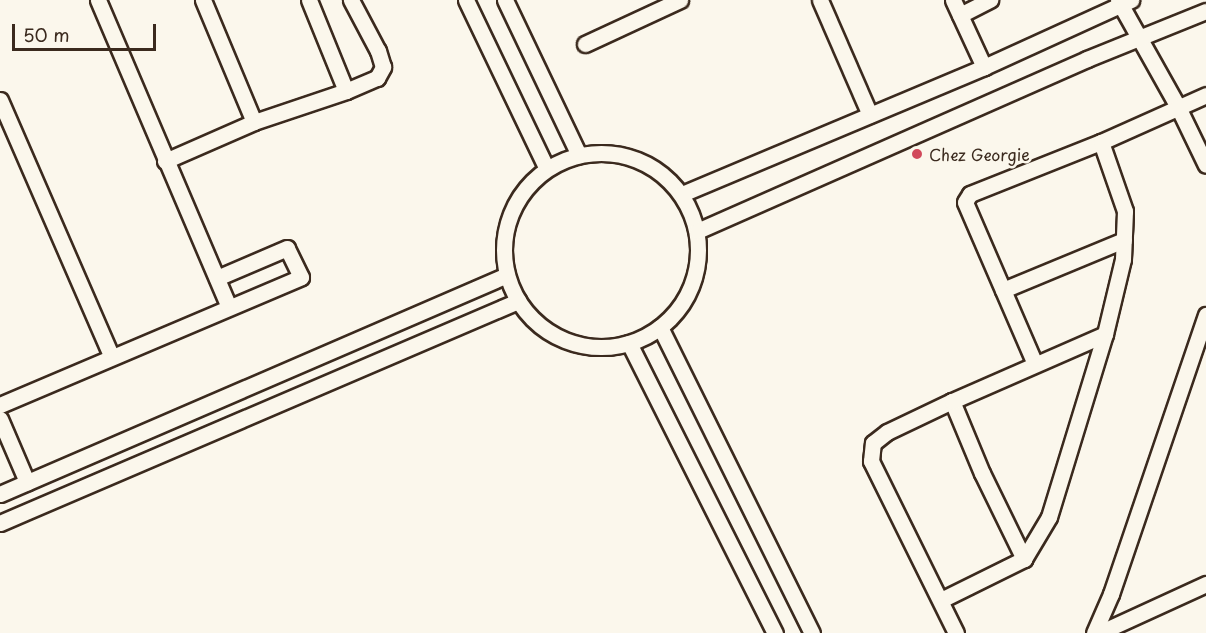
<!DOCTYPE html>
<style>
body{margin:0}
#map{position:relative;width:1206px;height:633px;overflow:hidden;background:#fbf7ec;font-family:"Playpen Sans",sans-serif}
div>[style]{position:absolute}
.roads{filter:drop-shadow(2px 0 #3b2a1e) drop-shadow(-2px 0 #3b2a1e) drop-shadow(0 2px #3b2a1e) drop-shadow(0 -2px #3b2a1e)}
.minor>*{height:15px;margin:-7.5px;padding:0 7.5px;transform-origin:7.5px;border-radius:7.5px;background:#fbf7ec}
.minor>.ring{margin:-7.5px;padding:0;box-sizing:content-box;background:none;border:15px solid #fbf7ec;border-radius:50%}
.dots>*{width:16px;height:16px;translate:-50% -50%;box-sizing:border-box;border:3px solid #fbf7ec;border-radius:50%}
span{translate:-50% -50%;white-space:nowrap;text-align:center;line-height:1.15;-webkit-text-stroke:5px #fbf7ec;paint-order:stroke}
.poi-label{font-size:16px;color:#3b2a1e}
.left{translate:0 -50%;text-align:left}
.scale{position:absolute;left:12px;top:24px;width:144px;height:27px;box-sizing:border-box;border:3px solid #3b2a1e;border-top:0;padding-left:8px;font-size:18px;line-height:21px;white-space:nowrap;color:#3b2a1e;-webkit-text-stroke:4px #fbf7ec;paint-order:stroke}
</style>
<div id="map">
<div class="roads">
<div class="minor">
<div style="left:98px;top:0;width:334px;rotate:66.9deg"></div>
<div style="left:203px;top:0;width:132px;rotate:67.3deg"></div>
<div style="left:466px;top:0;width:187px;rotate:64.4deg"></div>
<div style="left:505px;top:0;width:172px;rotate:64.5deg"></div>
<div style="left:820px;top:0;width:125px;rotate:66.5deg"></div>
<div style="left:953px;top:0;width:74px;rotate:65.2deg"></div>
<div style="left:1118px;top:0;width:123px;rotate:60.7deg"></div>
<div style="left:1178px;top:107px;width:64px;rotate:64.2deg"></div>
<div style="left:960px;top:15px;width:34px;rotate:-27deg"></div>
<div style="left:585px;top:44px;width:105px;rotate:-24.9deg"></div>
<div style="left:346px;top:91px;width:34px;rotate:-23deg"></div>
<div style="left:377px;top:78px;width:13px;rotate:-61deg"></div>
<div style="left:383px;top:67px;width:17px;rotate:-107deg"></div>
<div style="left:378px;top:51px;width:58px;rotate:-117.9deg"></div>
<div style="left:0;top:100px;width:280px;rotate:66.5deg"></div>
<div class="ring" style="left:504px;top:153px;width:179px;height:179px"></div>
<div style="left:165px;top:161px;width:97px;rotate:-23.7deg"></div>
<div style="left:254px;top:122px;width:97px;rotate:-18.6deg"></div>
<div style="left:346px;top:91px;width:98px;rotate:-112.1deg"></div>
<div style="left:682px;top:194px;width:328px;rotate:-22.8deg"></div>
<div style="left:984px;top:67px;width:162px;rotate:-24.5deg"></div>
<div style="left:697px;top:231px;width:426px;rotate:-23.8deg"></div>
<div style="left:1087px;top:59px;width:128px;rotate:-22deg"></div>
<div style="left:1003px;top:290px;width:131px;rotate:-22.5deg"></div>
<div style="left:660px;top:327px;width:342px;rotate:63.6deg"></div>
<div style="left:629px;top:343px;width:325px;rotate:63.3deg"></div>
<div style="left:1035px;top:364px;width:176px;rotate:-113.4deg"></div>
<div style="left:965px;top:202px;width:9px;rotate:-58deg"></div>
<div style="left:970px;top:194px;width:141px;rotate:-21.7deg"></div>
<div style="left:1101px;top:142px;width:115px;rotate:-24.1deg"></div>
<div style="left:952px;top:401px;width:78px;rotate:67.4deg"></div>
<div style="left:982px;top:473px;width:96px;rotate:64deg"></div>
<div style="left:0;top:405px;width:327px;rotate:-23deg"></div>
<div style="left:301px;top:277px;width:32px;rotate:-116deg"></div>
<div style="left:287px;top:248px;width:76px;rotate:156.8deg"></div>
<div style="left:0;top:419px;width:69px;rotate:66.8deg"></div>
<div style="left:0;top:494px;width:552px;rotate:-23.36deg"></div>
<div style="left:0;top:523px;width:564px;rotate:-23.2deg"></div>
<div style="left:941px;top:600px;width:93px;rotate:-26.3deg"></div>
<div style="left:1024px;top:559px;width:49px;rotate:-59.2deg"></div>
<div style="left:1049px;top:517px;width:191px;rotate:-73deg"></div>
<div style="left:1105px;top:334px;width:77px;rotate:-76.5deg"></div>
<div style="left:1123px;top:259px;width:48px;rotate:-87.6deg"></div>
<div style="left:1125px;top:211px;width:73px;rotate:-109.2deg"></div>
<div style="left:956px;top:633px;width:192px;rotate:-116.3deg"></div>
<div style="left:871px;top:461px;width:18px;rotate:-84deg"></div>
<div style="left:873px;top:443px;width:18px;rotate:-38deg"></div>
<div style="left:887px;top:432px;width:72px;rotate:-25.5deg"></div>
<div style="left:952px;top:401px;width:167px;rotate:-23.6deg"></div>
<div style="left:1094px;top:633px;width:43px;rotate:-66.4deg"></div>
<div style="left:1111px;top:594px;width:295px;rotate:-71.2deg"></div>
<div style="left:1099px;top:633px;width:118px;rotate:-24.6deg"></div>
</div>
</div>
<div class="dots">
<div style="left:917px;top:154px;background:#d1495b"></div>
</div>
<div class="poi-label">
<span class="left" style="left:929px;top:154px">Chez Georgie</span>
</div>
<div class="scale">50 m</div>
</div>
